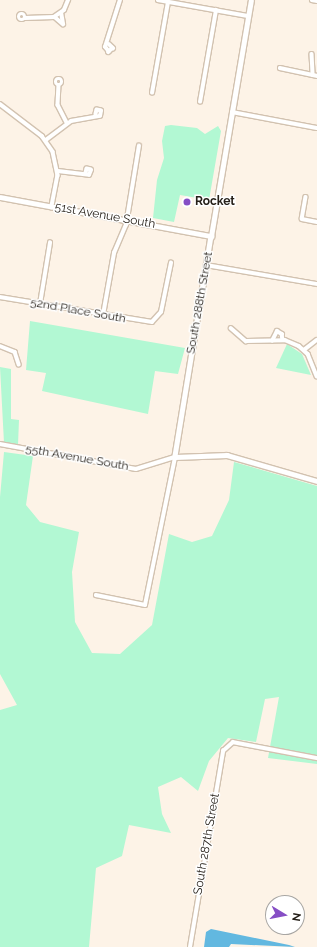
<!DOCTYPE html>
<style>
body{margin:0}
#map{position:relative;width:317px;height:947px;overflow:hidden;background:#fdf3e7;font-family:Raleway,sans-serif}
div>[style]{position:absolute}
.green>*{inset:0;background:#b2f8d3}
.water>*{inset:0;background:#62b8e0}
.roads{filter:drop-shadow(1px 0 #d2c2b0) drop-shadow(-1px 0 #d2c2b0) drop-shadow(0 1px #d2c2b0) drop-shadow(0 -1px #d2c2b0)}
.minor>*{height:3.5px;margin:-1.75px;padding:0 1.75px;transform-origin:1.75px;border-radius:1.75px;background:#fff}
.minor>.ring{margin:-1.75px;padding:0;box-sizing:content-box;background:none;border:3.5px solid #fff;border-radius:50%}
.tertiary>*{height:4.5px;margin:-2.25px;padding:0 2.25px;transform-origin:2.25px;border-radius:2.25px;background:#fff}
.secondary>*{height:5px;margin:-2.5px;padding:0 2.5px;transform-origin:2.5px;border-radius:2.5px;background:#fff}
.dots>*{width:11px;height:11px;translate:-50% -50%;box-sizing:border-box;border:2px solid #fff;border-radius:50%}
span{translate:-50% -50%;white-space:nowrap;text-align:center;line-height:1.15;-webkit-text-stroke:3px #fff;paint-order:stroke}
.poi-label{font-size:12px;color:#262019;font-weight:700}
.left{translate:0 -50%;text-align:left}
.street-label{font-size:12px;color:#262019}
.north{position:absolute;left:265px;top:895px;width:40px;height:40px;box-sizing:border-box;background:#fff;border:1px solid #a8a6a3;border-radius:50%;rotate:100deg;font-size:11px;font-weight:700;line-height:16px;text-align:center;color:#262019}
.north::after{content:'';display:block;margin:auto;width:14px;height:18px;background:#864ec5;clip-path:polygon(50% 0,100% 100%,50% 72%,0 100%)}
</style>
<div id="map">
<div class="green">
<div style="clip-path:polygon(171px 125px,197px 128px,205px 134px,218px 126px,221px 131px,209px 200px,180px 195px,174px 222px,153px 218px,157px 180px,164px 158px,162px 141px,165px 126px)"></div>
<div style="clip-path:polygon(30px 321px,185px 348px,178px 374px,155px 371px,148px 414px,42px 391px,46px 373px,26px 370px)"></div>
<div style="clip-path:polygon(287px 344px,302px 354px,311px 375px,276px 368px)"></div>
<div style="clip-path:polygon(0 367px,11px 369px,11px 419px,19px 420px,18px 445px,4px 443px)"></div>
<div style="clip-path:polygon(4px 452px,33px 456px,26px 505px,40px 522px,79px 532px,72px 572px,75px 622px,92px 653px,120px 654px,152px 625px,169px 534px,192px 542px,212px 536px,229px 500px,234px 462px,317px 486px,317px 764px,268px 758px,279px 697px,265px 699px,256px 742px,228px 738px,209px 761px,198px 791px,181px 777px,158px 787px,162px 814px,171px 833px,129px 825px,122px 856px,96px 868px,89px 947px,0 947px,0 710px,17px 705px,0 674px,0 497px)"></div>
</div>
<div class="water">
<div style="clip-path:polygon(211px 929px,289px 945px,295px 947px,231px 944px,229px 947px,204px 947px,206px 932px)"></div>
</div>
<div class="roads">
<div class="minor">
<div style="left:158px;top:0;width:91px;rotate:10.1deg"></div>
<div style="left:312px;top:0;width:5px;rotate:11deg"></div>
<div class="ring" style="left:18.5px;top:13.5px;width:3.5px;height:3.5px"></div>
<div style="left:55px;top:17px;width:11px;rotate:41deg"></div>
<div style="left:63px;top:24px;width:11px;rotate:-100deg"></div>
<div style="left:25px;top:18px;width:29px;rotate:-2deg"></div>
<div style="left:54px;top:17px;width:12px;rotate:-35deg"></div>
<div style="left:64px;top:10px;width:11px;rotate:-68deg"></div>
<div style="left:109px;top:44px;width:6px;rotate:45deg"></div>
<div style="left:113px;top:48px;width:6px;rotate:135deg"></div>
<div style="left:109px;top:52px;width:6px;rotate:-129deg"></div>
<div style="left:105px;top:47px;width:49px;rotate:-72.3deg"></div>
<div style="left:312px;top:54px;width:21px;rotate:87deg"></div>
<div style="left:280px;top:68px;width:38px;rotate:12deg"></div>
<div class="ring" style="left:56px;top:79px;width:2.5px;height:2.5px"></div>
<div style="left:59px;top:85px;width:20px;rotate:93deg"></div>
<div style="left:58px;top:105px;width:20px;rotate:63deg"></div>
<div style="left:152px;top:93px;width:92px;rotate:-80deg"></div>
<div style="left:200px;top:102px;width:93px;rotate:-80.1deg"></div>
<div style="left:0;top:104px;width:53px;rotate:37.3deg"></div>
<div style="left:42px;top:136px;width:19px;rotate:55deg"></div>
<div style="left:53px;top:152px;width:24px;rotate:78deg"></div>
<div style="left:58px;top:175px;width:33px;rotate:101deg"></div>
<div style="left:232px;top:112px;width:86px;rotate:10.7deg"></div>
<div style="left:46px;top:140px;width:31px;rotate:-37deg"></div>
<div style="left:71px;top:121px;width:29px;rotate:-10deg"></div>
<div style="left:100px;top:116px;width:5px;rotate:-79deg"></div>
<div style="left:101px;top:111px;width:4px;rotate:-166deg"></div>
<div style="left:97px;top:110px;width:4px;rotate:104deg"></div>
<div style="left:58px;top:171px;width:31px;rotate:7deg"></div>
<div style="left:89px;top:175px;width:5px;rotate:-68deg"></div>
<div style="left:91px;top:170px;width:4px;rotate:-166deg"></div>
<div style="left:87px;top:169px;width:4px;rotate:104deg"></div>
<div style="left:306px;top:197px;width:22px;rotate:100deg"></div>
<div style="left:302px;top:219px;width:15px;rotate:11deg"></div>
<div style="left:206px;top:265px;width:113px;rotate:9.7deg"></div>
<div style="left:0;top:297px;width:154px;rotate:9.3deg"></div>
<div style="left:152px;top:322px;width:13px;rotate:-48deg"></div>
<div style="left:161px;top:312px;width:50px;rotate:-78.5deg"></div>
<div style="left:40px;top:304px;width:62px;rotate:-80.7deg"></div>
<div style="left:103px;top:315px;width:63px;rotate:-79.9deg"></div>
<div style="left:114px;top:253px;width:30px;rotate:-67deg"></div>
<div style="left:126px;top:225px;width:80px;rotate:-80.7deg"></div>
<div style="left:231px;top:328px;width:20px;rotate:41deg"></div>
<div style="left:246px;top:341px;width:39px;rotate:-1deg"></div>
<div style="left:285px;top:340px;width:15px;rotate:23deg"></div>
<div style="left:299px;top:346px;width:12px;rotate:42deg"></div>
<div style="left:308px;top:354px;width:24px;rotate:68deg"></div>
<div style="left:272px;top:341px;width:11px;rotate:-63deg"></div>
<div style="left:277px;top:331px;width:6px;rotate:31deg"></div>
<div style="left:282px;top:334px;width:6px;rotate:81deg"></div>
<div style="left:0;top:346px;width:16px;rotate:22deg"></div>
<div style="left:15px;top:352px;width:13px;rotate:72deg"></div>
<div style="left:304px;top:350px;width:16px;rotate:-38deg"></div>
<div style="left:0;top:444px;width:138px;rotate:10.4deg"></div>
<div style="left:136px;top:469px;width:41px;rotate:-17.1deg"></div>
<div style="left:96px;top:595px;width:50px;rotate:11.5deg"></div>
<div style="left:145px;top:605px;width:151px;rotate:-78.5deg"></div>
<div style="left:190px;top:947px;width:199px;rotate:-80.4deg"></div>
<div style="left:223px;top:751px;width:13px;rotate:-42deg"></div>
<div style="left:233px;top:742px;width:86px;rotate:10.8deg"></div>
</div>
<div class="tertiary">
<div style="left:211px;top:236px;width:224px;rotate:99.3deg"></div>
<div style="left:175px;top:457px;width:52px;rotate:-2.2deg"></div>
<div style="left:227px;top:455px;width:94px;rotate:16.1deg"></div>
</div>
<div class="secondary">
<div style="left:0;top:197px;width:215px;rotate:10.5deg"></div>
<div style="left:211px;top:236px;width:239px;rotate:-80.4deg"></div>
</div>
</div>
<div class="dots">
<div style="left:187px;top:202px;background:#864ec5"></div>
</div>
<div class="poi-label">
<span class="left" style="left:195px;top:202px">Rocket</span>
</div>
<div class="street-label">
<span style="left:105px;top:216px;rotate:10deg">51st Avenue South</span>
<span style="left:200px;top:303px;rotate:-80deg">South 288th Street</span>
<span style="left:78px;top:311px;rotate:10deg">52nd Place South</span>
<span style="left:77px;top:458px;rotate:10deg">55th Avenue South</span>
<span style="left:207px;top:844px;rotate:-80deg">South 287th Street</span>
</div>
<div class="north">N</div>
</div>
